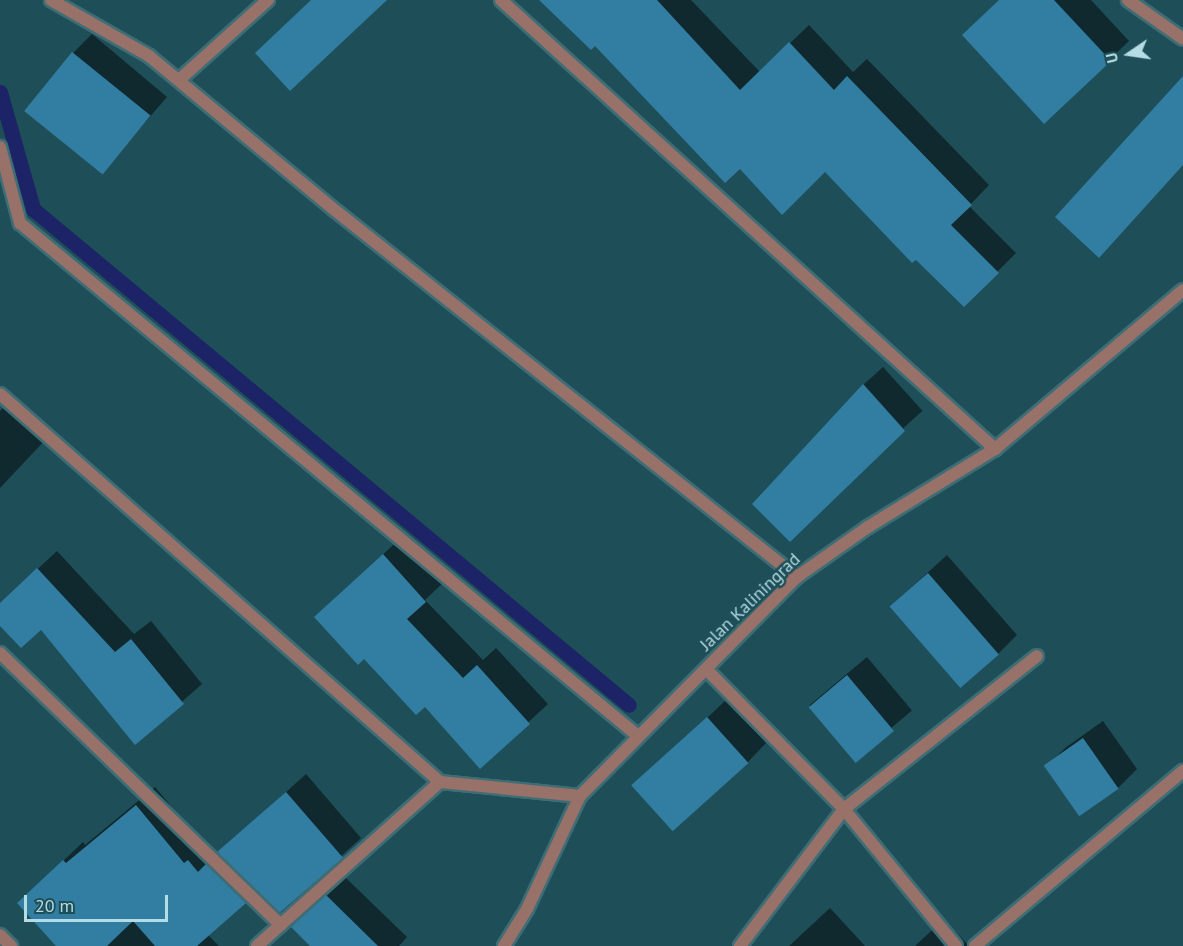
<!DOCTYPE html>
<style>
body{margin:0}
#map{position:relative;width:1183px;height:946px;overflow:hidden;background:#1e4e57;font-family:"PT Sans",sans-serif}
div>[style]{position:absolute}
.shadow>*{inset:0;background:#0007;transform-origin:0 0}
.stream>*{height:15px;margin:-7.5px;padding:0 7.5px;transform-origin:7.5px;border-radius:7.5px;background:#1c2366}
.building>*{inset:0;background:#327ea3;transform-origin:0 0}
.roads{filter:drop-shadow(2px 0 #3f6d76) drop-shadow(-2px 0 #3f6d76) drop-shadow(0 2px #3f6d76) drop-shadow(0 -2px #3f6d76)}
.minor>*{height:12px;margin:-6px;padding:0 6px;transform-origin:6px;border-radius:6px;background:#987168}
span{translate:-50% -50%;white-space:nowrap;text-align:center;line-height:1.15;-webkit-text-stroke:5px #1e4e57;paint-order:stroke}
.street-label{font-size:18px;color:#b4dce5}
.north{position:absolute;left:1099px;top:24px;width:60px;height:60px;-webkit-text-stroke:4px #1e4e57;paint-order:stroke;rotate:257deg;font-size:16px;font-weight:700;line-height:24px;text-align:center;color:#b4dce5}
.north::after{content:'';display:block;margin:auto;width:21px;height:27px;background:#b4dce5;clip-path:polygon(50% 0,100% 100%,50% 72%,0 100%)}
.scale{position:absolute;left:24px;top:895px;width:144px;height:27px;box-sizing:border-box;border:3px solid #b4dce5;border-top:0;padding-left:8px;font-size:18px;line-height:21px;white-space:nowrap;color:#b4dce5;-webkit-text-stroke:4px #1e4e57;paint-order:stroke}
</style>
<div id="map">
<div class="shadow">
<div style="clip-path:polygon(570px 0,691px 0,760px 72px,809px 25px,853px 72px,867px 59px,989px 185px,969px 206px,1016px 253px,964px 305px,826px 170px,740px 167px)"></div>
<div style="clip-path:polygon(1000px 0,1091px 0,1129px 41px,1044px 122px)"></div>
<div style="clip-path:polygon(92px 34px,167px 97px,101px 173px,73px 53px)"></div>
<div style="left:883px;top:367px;width:59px;height:26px;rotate:48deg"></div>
<div style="clip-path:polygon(8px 403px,47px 438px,0 488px,0 411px)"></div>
<div style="clip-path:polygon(402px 537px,444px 582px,425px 600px,483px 660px,496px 648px,548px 704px,480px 767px,335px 598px)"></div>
<div style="clip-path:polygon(57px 551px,134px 634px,151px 621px,202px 684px,135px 743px,41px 628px,0 624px,0 604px)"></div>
<div style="clip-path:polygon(947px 555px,1017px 635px,998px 654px,891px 606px)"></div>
<div style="left:867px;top:657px;width:70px;height:75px;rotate:50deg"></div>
<div style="clip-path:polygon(727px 699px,766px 743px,748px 762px,654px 768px)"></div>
<div style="clip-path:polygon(1103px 721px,1137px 769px,1118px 788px,1046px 767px,1065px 748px)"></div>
<div style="clip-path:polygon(306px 774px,361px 838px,281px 911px,258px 889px,208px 935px,219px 946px,58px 946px,38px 885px,83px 842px,85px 845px,155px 787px,204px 846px,207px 842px,218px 854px)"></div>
<div style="clip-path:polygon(346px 878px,407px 937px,399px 946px,312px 946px,293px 927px)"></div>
<div style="clip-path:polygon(830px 908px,865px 946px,789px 946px)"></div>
<div style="clip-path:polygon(944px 919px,969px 946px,915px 946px)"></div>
</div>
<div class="stream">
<div style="left:0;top:92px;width:122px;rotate:74.2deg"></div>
<div style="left:33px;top:209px;width:775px;rotate:39.77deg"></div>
</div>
<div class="building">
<div style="clip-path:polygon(311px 0,387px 0,290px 91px,255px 53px)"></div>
<div style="clip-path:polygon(539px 0,657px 0,740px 90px,789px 42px,834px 90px,847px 76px,972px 205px,951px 225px,999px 273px,964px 307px,916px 260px,912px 263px,825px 172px,782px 215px,740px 169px,725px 183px,595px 46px,591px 50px)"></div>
<div style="clip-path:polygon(999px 0,1054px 0,1111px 61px,1044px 124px,962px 35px)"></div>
<div style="left:72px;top:52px;width:101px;height:76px;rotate:39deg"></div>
<div style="clip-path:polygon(1183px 76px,1183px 165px,1099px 258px,1055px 217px)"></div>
<div style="clip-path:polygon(863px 384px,905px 431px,790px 542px,752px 504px)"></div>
<div style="clip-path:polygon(383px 554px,426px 602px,407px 619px,463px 678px,477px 665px,530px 724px,480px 769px,425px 707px,416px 715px,364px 659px,358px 665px,314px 617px)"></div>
<div style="clip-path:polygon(37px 568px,115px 652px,131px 639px,184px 704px,135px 745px,41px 630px,21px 648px,0 626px,0 603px)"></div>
<div style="left:928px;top:573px;width:108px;height:51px;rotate:49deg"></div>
<div style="left:847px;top:675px;width:73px;height:50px;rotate:50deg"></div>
<div style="left:707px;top:717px;width:62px;height:102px;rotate:48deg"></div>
<div style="left:1083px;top:738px;width:62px;height:48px;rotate:55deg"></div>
<div style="left:286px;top:792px;width:87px;height:91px;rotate:49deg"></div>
<div style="clip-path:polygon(136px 805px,184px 863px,188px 860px,198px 872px,206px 864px,246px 903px,197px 946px,155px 946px,133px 921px,107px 946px,56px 946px,17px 903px,63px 860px,66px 863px)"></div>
<div style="clip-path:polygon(326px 895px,378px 946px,310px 946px,291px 927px)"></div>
</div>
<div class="roads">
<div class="minor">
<div style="left:51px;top:0;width:113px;rotate:29.7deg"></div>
<div style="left:149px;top:56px;width:243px;rotate:39.7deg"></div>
<div style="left:336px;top:211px;width:589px;rotate:38.45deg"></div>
<div style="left:501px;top:0;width:668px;rotate:42.27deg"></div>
<div style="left:1128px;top:0;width:67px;rotate:35.3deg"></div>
<div style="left:179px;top:80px;width:120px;rotate:-42deg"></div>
<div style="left:0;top:147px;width:79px;rotate:75.3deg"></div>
<div style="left:20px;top:223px;width:803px;rotate:39.7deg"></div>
<div style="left:0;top:394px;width:587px;rotate:41.41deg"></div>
<div style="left:0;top:653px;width:391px;rotate:44.1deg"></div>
<div style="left:706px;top:669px;width:197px;rotate:45.4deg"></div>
<div style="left:844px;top:809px;width:172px;rotate:127.2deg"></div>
<div style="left:0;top:935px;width:16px;rotate:45deg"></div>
<div style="left:257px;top:946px;width:246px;rotate:-41.9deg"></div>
<div style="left:440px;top:782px;width:141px;rotate:5.7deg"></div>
<div style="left:504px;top:946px;width:44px;rotate:-58.1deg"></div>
<div style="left:527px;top:909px;width:125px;rotate:-64.9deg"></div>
<div style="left:580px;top:796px;width:308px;rotate:-45.3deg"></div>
<div style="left:797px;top:577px;width:87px;rotate:-35.2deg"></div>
<div style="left:868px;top:527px;width:149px;rotate:-31.6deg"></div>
<div style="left:995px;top:449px;width:246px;rotate:-40.2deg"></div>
<div style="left:956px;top:946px;width:177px;rotate:-129.3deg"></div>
<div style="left:844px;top:809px;width:246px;rotate:-38.4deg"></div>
<div style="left:975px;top:946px;width:272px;rotate:-40.1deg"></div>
</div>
</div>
<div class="street-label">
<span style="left:750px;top:602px;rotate:-44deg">Jalan Kaliningrad</span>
</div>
<div class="north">U</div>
<div class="scale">20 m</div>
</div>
